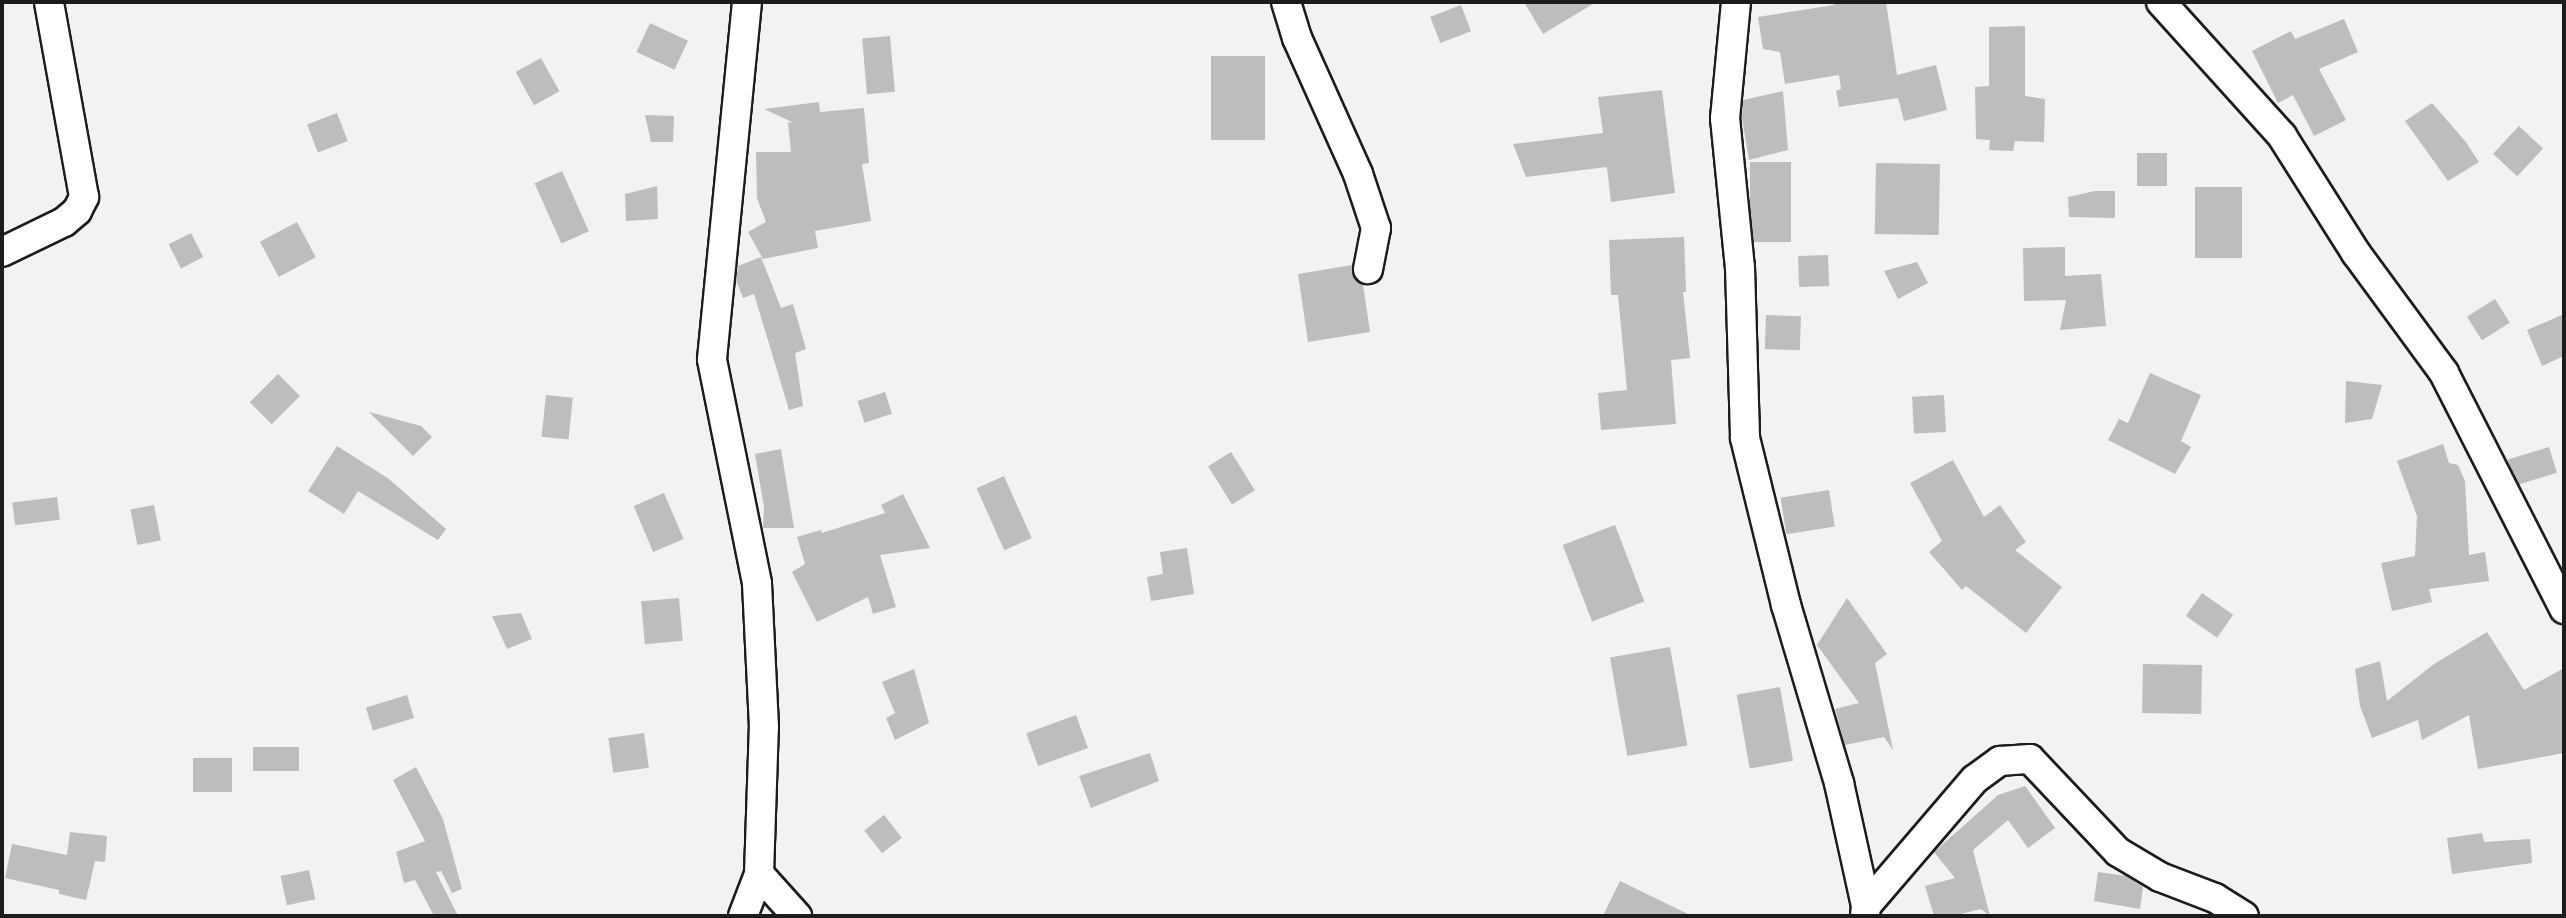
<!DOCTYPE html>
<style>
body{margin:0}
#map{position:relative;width:2566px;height:918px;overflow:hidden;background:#f2f2f2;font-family:"Architects Daughter",sans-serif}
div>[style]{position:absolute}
.building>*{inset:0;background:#bdbdbd;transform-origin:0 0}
.roads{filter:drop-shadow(2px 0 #1c1c1c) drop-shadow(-2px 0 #1c1c1c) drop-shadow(0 2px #1c1c1c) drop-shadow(0 -2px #1c1c1c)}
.street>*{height:28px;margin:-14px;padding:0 14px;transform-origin:14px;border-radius:14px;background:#fff}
span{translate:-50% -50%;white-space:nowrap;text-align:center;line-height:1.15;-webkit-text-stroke:5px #fff;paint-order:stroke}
.frame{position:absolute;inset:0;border:4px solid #1c1c1c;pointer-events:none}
</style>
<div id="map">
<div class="building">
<div style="clip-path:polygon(1524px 2px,1596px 2px,1543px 34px)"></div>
<div style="clip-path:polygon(1833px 2px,1886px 2px,1897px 75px,1936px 65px,1947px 110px,1904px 121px,1898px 98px,1839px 107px,1836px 91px,1841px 89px,1839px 75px,1785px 84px,1780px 52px,1763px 49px,1758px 17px,1834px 5px)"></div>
<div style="left:1461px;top:5px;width:28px;height:33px;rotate:69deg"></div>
<div style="clip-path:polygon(2344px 19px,2358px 52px,2319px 69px,2346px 120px,2314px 136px,2293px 95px,2278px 103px,2252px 51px,2291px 31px,2295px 39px)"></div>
<div style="left:650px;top:23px;width:42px;height:32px;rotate:25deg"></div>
<div style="clip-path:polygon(2025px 26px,2025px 96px,2045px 99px,2044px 142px,2015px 141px,2013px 151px,1989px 150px,1990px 140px,1976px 139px,1975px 87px,1989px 86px,1989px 27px)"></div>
<div style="left:890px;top:36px;width:56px;height:28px;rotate:85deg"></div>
<div style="left:1211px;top:56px;width:54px;height:84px"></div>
<div style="left:541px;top:58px;width:38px;height:29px;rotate:61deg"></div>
<div style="clip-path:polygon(1662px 90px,1675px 193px,1611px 202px,1607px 167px,1526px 177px,1513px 144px,1603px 133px,1598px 97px)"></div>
<div style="clip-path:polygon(1783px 91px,1788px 150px,1749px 160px,1742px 118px,1743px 100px)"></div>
<div style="clip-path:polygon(819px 102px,820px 112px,864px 108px,869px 163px,862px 164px,871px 221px,815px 231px,818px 248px,763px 259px,748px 232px,766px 222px,757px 198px,756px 152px,791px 152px,788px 122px,794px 123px,764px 109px)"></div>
<div style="clip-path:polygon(2432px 103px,2465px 141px,2479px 162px,2448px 181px,2405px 121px)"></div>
<div style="left:337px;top:113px;width:30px;height:32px;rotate:69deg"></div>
<div style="clip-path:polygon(645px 115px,674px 116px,673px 142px,651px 142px)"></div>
<div style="left:2519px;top:126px;width:33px;height:38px;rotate:43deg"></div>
<div style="left:2167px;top:153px;width:33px;height:30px;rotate:90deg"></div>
<div style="left:1750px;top:162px;width:41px;height:80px"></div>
<div style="left:1876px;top:163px;width:64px;height:71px;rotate:1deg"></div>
<div style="left:562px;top:171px;width:66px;height:30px;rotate:66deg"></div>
<div style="clip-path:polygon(657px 186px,658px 219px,626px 221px,625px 194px)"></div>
<div style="left:2195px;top:187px;width:47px;height:71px"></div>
<div style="clip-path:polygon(2095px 191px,2115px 191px,2115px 218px,2069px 217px,2068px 197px)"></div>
<div style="left:297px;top:222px;width:40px;height:42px;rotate:62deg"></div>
<div style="left:191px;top:233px;width:27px;height:25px;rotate:63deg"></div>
<div style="clip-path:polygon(1684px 237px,1686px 292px,1683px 292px,1690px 358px,1671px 360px,1676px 424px,1601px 430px,1598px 393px,1627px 390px,1618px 295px,1611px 295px,1609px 240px)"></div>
<div style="clip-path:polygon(2065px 247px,2065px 276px,2101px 274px,2106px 326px,2060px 330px,2066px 300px,2024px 301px,2023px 248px)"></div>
<div style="left:1828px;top:255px;width:31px;height:30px;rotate:88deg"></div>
<div style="clip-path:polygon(761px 257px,781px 308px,793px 304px,806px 349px,795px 353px,803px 406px,789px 410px,754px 294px,743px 298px,736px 280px,738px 266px)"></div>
<div style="clip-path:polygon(1917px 262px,1928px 283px,1898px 299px,1884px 271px)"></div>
<div style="clip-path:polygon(1352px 265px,1353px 275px,1363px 284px,1370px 332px,1308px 342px,1298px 274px)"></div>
<div style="left:2495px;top:299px;width:28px;height:33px;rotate:58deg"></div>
<div style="clip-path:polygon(2564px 314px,2564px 356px,2542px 366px,2527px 330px)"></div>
<div style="left:1766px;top:315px;width:35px;height:34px;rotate:2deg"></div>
<div style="clip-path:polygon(2150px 373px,2201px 395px,2181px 441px,2191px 447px,2175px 474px,2108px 440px,2119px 419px,2128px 423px)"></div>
<div style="left:278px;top:374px;width:31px;height:40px;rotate:45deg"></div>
<div style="clip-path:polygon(2346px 381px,2382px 385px,2372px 419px,2345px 423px)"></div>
<div style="left:885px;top:392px;width:23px;height:29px;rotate:72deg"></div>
<div style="left:546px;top:395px;width:27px;height:42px;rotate:6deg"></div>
<div style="left:1944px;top:395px;width:37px;height:32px;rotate:87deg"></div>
<div style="clip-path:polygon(369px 412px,421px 426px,432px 437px,413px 456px)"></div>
<div style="clip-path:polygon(2443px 444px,2449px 463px,2458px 465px,2465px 481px,2469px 555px,2485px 552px,2489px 581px,2429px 589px,2432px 602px,2392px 611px,2381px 563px,2415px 556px,2417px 516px,2397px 461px)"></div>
<div style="clip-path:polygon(337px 446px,389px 479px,446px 529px,438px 540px,358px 491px,344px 514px,308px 491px)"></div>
<div style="left:2549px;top:447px;width:27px;height:43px;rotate:73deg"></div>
<div style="clip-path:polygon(781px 449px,794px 528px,763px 528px,764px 507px,755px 454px)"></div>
<div style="left:1231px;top:452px;width:45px;height:27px;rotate:58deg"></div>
<div style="clip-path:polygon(1953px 460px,1984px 517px,2000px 505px,2026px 542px,2015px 550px,2062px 587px,2026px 633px,1966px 586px,1962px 590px,1929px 552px,1942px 541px,1910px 483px)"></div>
<div style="left:1004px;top:476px;width:68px;height:30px;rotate:66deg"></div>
<div style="left:1829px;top:490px;width:37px;height:49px;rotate:81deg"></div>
<div style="left:664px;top:493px;width:50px;height:33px;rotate:67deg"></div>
<div style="clip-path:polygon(903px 494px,930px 548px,880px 555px,896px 607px,873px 614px,868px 597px,817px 622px,792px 572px,805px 564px,797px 537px,821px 530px,822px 533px,885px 513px,881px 505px)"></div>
<div style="left:57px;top:497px;width:23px;height:45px;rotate:83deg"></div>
<div style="left:154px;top:505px;width:36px;height:24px;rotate:79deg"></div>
<div style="left:1615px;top:525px;width:82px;height:56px;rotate:69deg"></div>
<div style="clip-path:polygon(1187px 548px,1194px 594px,1151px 601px,1147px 577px,1163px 574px,1160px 552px)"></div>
<div style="left:2202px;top:593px;width:38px;height:28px;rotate:35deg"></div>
<div style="left:679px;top:598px;width:43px;height:38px;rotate:85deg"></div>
<div style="clip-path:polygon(1847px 598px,1887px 654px,1875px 663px,1893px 750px,1884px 737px,1845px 745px,1835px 709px,1859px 703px,1817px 645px)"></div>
<div style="clip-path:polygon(521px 613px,532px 639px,507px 649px,492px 616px)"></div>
<div style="clip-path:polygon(2487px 632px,2524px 690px,2564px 668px,2564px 753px,2478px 769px,2469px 715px,2422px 740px,2418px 720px,2372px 738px,2360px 706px,2355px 669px,2380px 661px,2387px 701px,2434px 664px)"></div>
<div style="left:1670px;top:647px;width:100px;height:61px;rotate:80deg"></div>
<div style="left:2143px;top:664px;width:59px;height:49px;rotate:1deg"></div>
<div style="clip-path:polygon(914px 669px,929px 723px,895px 740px,886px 718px,895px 713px,882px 682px)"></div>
<div style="left:1780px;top:687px;width:75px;height:44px;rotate:80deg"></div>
<div style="left:407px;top:695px;width:24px;height:43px;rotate:73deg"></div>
<div style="left:1076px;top:715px;width:35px;height:53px;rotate:70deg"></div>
<div style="left:644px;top:733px;width:35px;height:36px;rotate:82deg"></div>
<div style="left:299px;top:747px;width:24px;height:46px;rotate:90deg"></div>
<div style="clip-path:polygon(1150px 753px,1159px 781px,1091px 808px,1079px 776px)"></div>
<div style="left:193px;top:758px;width:39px;height:34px"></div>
<div style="clip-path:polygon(416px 767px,443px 819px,462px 889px,452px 893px,441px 871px,436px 872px,458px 916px,434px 916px,415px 880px,404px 883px,396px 852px,425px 841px,393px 780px)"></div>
<div style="clip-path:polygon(2025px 786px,2055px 828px,2028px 848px,2008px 820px,1973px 850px,1990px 916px,1981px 909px,1952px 916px,1934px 916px,1925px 886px,1955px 878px,1934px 852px,1998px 795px)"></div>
<div style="left:884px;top:815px;width:29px;height:25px;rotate:52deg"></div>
<div style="clip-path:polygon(70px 832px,107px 836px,105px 862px,95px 861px,86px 900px,59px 894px,59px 890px,5px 878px,12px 844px,67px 855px)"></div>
<div style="clip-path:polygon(2482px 833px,2484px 842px,2530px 839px,2532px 863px,2452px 874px,2447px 838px)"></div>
<div style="left:309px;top:870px;width:30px;height:29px;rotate:78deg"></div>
<div style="clip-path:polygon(2098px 872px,2126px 876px,2143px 887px,2140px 909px,2094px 901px)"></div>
<div style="clip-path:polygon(1620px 881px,1692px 916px,1603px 916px)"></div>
</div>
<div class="roads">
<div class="street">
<div style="left:1286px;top:2px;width:38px;rotate:73deg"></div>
<div style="left:1297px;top:38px;width:149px;rotate:65.8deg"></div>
<div style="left:1358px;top:174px;width:57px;rotate:71.6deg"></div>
<div style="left:1376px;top:228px;width:42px;rotate:101deg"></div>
<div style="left:1736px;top:2px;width:117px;rotate:95.4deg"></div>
<div style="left:1725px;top:118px;width:150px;rotate:84.3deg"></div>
<div style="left:1740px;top:267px;width:171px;rotate:88.3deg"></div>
<div style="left:1745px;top:438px;width:172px;rotate:76.2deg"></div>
<div style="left:1786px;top:605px;width:186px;rotate:73.4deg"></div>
<div style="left:1839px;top:783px;width:126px;rotate:77.6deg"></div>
<div style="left:1866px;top:906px;width:10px;rotate:96deg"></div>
<div style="left:2161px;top:2px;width:181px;rotate:47.9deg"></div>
<div style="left:2282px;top:136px;width:138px;rotate:57.7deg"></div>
<div style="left:2356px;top:253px;width:149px;rotate:53.7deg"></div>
<div style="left:2444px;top:373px;width:265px;rotate:63deg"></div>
<div style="left:2px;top:252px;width:69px;rotate:-25.8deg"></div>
<div style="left:64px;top:222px;width:17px;rotate:-40deg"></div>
<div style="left:77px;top:211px;width:16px;rotate:-63deg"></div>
<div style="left:84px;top:197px;width:198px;rotate:-100.2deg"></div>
<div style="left:759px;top:874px;width:57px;rotate:47.9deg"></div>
<div style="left:1866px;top:906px;width:167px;rotate:-49.4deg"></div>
<div style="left:1975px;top:779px;width:31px;rotate:-36deg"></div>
<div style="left:2000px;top:761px;width:30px;rotate:-4deg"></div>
<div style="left:2030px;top:759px;width:128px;rotate:46.6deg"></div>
<div style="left:2118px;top:852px;width:49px;rotate:30.8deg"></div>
<div style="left:2160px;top:877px;width:59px;rotate:20.9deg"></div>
<div style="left:2215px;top:898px;width:34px;rotate:32deg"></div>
<div style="left:743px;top:916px;width:45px;rotate:-69.1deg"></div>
<div style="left:759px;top:874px;width:147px;rotate:-88.1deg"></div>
<div style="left:764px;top:727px;width:144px;rotate:-92.8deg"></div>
<div style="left:757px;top:583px;width:228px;rotate:-101.4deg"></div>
<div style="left:712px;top:359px;width:359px;rotate:-84.4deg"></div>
</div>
</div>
<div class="frame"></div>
</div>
